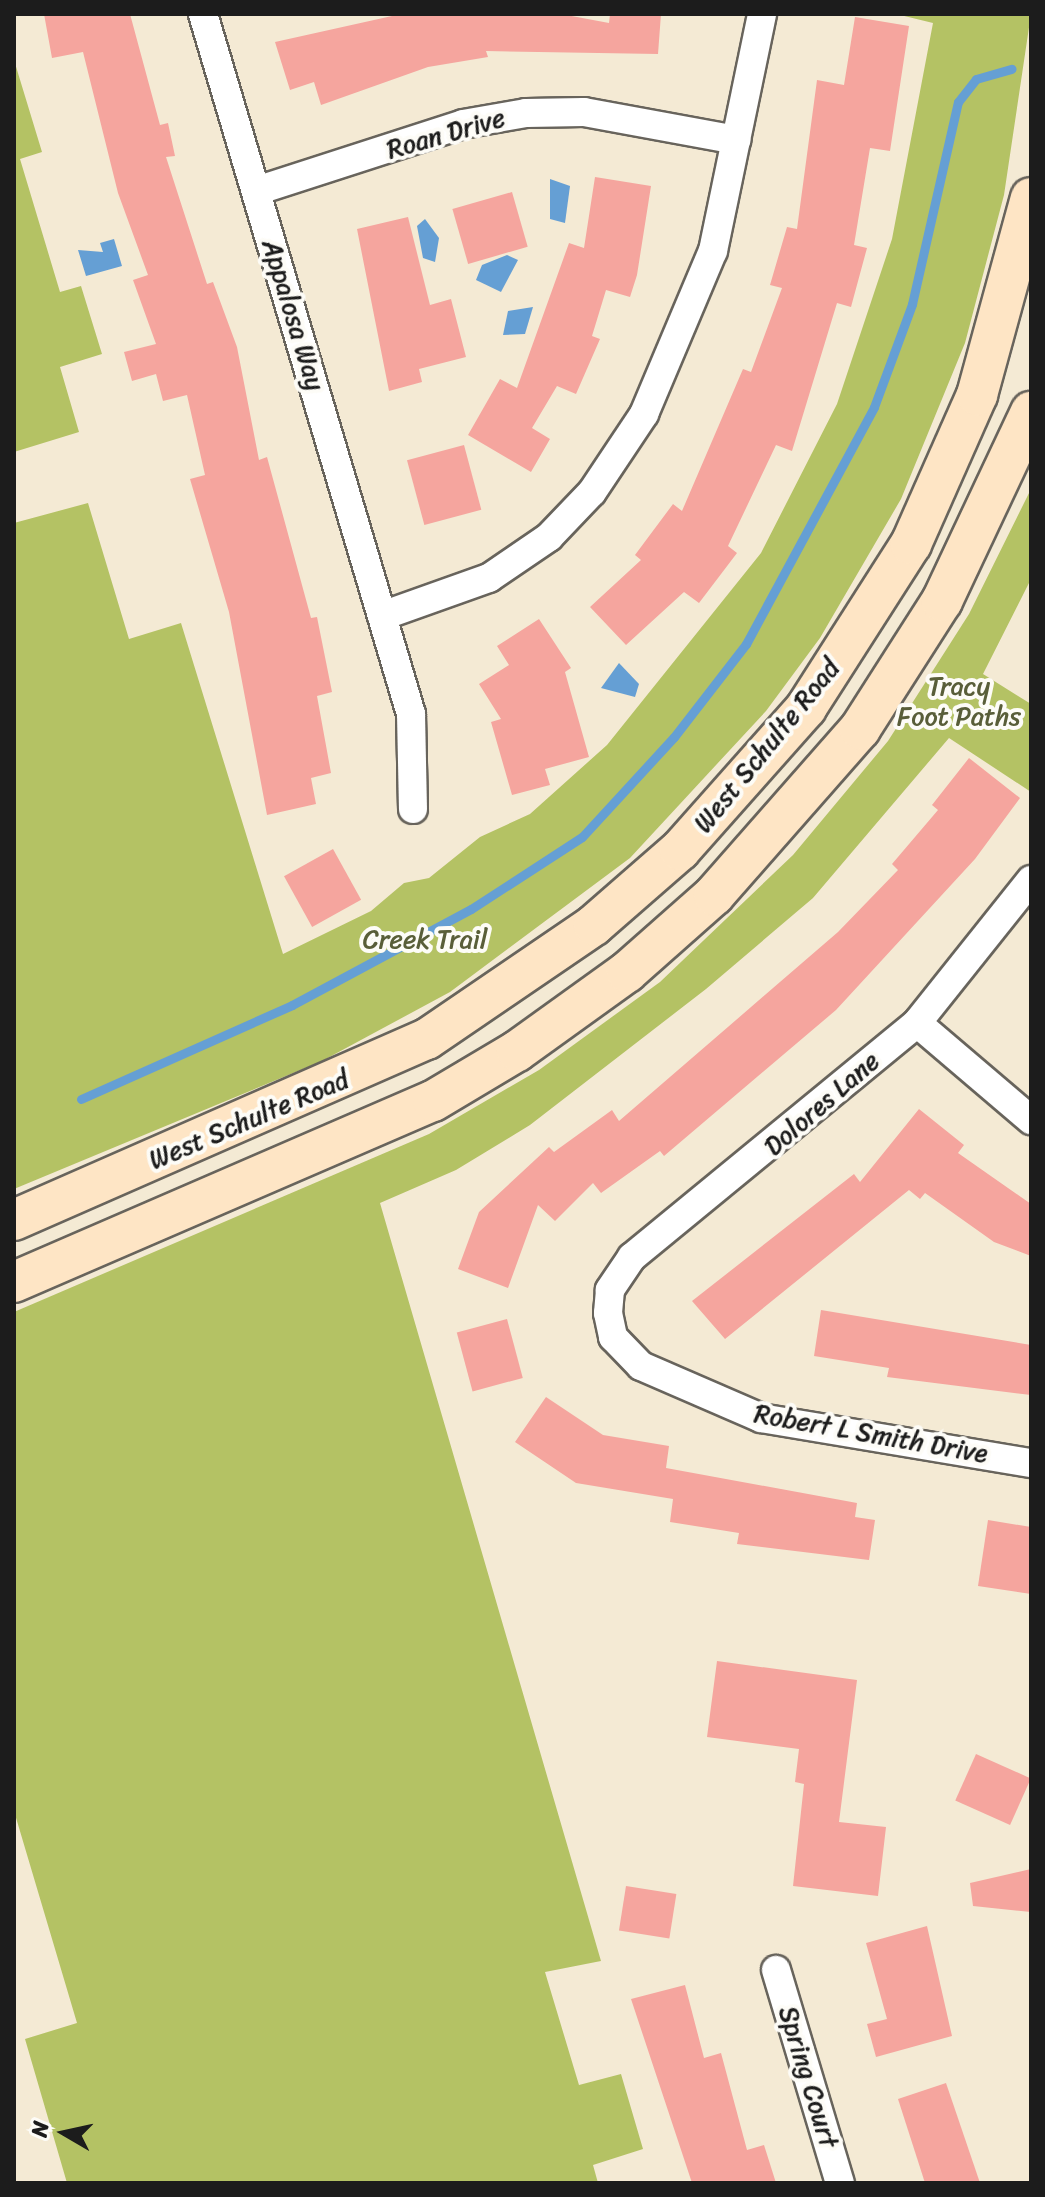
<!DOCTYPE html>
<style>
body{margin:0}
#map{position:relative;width:1045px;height:2197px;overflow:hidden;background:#f4ead4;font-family:Sriracha,sans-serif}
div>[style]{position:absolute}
.green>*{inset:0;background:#b4c264}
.water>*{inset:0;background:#659fd4}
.stream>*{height:9px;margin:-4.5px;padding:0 4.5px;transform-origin:4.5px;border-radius:4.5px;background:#659fd4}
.building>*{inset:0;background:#f5a59e;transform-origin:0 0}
.roads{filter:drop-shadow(2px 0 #68645c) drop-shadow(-2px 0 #68645c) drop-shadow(0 2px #68645c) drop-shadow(0 -2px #68645c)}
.street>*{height:28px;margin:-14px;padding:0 14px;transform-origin:14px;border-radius:14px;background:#fff}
.secondary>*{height:40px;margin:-20px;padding:0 20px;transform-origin:20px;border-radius:20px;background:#fee5c5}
span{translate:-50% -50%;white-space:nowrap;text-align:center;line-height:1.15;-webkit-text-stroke:8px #fdfcf7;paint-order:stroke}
.street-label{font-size:26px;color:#1c1c1c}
.park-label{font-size:26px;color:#595e39}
.frame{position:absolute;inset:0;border:16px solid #1c1c1c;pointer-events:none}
.north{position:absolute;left:24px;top:2093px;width:80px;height:80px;-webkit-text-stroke:6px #fdfcf7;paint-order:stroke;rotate:279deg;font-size:22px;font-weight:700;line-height:32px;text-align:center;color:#1c1c1c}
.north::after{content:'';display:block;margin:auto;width:28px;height:36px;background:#1c1c1c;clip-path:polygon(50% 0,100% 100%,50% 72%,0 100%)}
</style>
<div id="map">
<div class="green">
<div style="clip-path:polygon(896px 14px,1031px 14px,1004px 195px,965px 343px,901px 499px,820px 638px,766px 711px,630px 858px,450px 992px,322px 1061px,14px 1189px,14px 523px,88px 503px,129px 639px,181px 623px,283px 954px,371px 911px,404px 883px,429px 878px,480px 837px,530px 814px,607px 745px,761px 553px,837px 404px,892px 239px,933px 23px)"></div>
<div style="clip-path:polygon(14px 60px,42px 152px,20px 159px,60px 292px,81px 286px,102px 354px,60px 367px,79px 432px,14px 452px)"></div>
<div style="clip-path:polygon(1031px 489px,1031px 579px,983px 674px,1031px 704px,1031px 792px,949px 738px,813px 898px,706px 989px,530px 1125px,456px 1170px,380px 1203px,601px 1961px,545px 1972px,579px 2085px,621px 2074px,643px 2149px,593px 2165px,598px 2183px,67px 2183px,25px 2039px,77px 2023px,14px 1811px,14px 1312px,429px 1134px,539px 1070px,660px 982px,793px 855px,888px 741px,969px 614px)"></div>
</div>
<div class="water">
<div style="clip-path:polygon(550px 179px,570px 186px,565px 223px,550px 219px)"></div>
<div style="clip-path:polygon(425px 219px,439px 238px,435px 262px,423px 258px,417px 226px)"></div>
<div style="clip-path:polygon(114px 239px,122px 266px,86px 276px,78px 250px,103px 252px,100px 243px)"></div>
<div style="clip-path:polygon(507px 255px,518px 260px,501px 292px,476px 280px,482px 265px)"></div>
<div style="clip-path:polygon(533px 307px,525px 334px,503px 335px,508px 311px)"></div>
<div style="clip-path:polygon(619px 663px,639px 684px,635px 697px,601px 688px)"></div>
</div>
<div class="stream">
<div style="left:81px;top:1099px;width:231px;rotate:-24deg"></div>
<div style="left:292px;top:1005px;width:203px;rotate:-28.2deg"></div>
<div style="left:471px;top:909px;width:132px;rotate:-33deg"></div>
<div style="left:582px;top:837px;width:136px;rotate:-47.4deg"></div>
<div style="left:674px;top:737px;width:118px;rotate:-52.3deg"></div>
<div style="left:746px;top:644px;width:269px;rotate:-61.6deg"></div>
<div style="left:874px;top:407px;width:110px;rotate:-69.7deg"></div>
<div style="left:912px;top:304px;width:207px;rotate:-77.2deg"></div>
<div style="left:958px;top:102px;width:29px;rotate:-52deg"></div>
<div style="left:976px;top:79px;width:37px;rotate:-16deg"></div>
</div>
<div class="building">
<div style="clip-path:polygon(44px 14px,130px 14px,160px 125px,168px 123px,175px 156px,166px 157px,207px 284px,213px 282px,237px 347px,259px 460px,267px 457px,311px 618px,317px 617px,332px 692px,317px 696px,331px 773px,311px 778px,316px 804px,267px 815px,229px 612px,190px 479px,205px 475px,187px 395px,163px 401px,156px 374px,132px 381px,124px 352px,156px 344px,133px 280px,148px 275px,118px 193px,83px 52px,52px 58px)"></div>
<div style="clip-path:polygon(401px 14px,561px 14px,609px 23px,610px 14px,661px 14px,658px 54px,486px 51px,488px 57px,428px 67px,321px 105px,314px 82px,290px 90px,275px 42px)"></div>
<div style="clip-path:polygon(855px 17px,909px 26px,890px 151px,870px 148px,854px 245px,867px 248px,851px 307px,837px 303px,792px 451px,776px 445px,728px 546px,737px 553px,699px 603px,684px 592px,626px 645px,590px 607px,641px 560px,635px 555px,673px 504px,682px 511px,743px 369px,751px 372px,782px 288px,770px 285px,787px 227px,797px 229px,817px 80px,844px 85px)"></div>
<div style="clip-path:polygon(595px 177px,651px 186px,637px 275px,630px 297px,606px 290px,592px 336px,600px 339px,576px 394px,557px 386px,532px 428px,550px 439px,531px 472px,468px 435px,500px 379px,517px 388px,569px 243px,584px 248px)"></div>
<div style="left:512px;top:192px;width:57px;height:62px;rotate:74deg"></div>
<div style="clip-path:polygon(408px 217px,430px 305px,451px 299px,466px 357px,419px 369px,422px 382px,389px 391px,357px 229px)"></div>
<div style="left:464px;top:445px;width:67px;height:59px;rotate:75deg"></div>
<div style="clip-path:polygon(539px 619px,571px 668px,565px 672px,589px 757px,545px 769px,550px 785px,512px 795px,491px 722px,501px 719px,479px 684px,509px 665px,497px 646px)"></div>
<div style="clip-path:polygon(969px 758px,1020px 798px,975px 859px,836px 1010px,664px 1156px,660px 1151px,601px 1193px,593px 1183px,555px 1221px,538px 1205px,508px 1288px,458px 1269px,479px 1212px,549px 1147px,554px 1152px,612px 1110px,619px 1121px,838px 932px,898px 870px,892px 864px,938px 810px,932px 805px)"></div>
<div style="left:333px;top:849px;width:58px;height:56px;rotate:61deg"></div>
<div style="clip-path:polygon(919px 1109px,964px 1145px,958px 1153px,1031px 1204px,1031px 1256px,994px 1242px,925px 1193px,920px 1199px,909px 1190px,725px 1339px,692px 1301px,854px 1174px,860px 1182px)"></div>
<div style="clip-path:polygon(821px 1310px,1031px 1345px,1031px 1395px,887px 1377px,889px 1368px,814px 1356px)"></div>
<div style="left:507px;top:1319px;width:61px;height:52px;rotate:75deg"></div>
<div style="clip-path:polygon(546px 1397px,603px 1435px,669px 1446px,666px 1468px,857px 1503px,855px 1517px,875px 1520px,869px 1560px,737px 1544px,739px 1533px,670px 1522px,673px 1499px,576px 1483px,515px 1442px)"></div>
<div style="clip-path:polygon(988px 1520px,1031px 1527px,1031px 1594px,978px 1586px)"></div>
<div style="clip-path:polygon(717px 1661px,857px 1680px,839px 1822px,886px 1827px,878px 1896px,793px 1886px,804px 1784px,795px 1782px,799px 1749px,707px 1737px)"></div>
<div style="left:976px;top:1754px;width:60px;height:51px;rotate:24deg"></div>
<div style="clip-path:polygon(1031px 1869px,1031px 1912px,973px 1906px,970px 1883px)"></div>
<div style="left:626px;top:1886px;width:51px;height:45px;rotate:9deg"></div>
<div style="clip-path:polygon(927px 1926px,952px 2036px,876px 2057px,867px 2024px,887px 2019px,866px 1943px)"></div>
<div style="clip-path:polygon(685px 1985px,704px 2058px,721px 2053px,747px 2150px,764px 2145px,776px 2183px,692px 2183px,631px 1999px)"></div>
<div style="clip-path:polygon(946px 2083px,980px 2183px,925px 2183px,898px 2099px)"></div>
</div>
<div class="roads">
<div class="street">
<div style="left:203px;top:14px;width:730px;rotate:73.45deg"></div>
<div style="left:411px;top:714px;width:95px;rotate:88.8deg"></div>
<div style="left:256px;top:191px;width:218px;rotate:-17.9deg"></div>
<div style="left:463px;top:124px;width:64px;rotate:-9.9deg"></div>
<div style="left:526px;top:113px;width:58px;rotate:-1deg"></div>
<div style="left:584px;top:112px;width:155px;rotate:10.4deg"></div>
<div style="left:382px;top:616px;width:114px;rotate:-19.6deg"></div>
<div style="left:489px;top:578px;width:73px;rotate:-34.3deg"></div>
<div style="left:549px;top:537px;width:62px;rotate:-46.3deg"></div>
<div style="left:592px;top:492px;width:94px;rotate:-56.3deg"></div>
<div style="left:644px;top:414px;width:177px;rotate:-67.1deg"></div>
<div style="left:713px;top:251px;width:242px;rotate:-78.3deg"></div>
<div style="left:1031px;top:880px;width:183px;rotate:128.6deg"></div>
<div style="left:917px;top:1023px;width:369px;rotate:140.6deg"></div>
<div style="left:632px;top:1257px;width:40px;rotate:124deg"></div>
<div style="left:610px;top:1290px;width:23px;rotate:95deg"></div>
<div style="left:608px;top:1313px;width:25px;rotate:78deg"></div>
<div style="left:613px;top:1337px;width:40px;rotate:46deg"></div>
<div style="left:641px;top:1366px;width:131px;rotate:23.4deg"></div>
<div style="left:761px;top:1418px;width:274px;rotate:9.5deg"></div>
<div style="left:917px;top:1023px;width:150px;rotate:40.4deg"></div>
<div style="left:776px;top:1970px;width:222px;rotate:73.3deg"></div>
</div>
<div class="secondary">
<div style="left:14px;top:1220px;width:451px;rotate:-23.7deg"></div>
<div style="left:427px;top:1039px;width:202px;rotate:-34.3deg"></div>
<div style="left:594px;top:925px;width:114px;rotate:-41.1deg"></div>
<div style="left:680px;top:850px;width:190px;rotate:-48.4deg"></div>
<div style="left:806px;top:708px;width:195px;rotate:-57.4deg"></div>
<div style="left:911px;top:544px;width:163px;rotate:-66.1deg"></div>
<div style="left:977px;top:395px;width:204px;rotate:-74.7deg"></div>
<div style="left:14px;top:1282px;width:456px;rotate:-23.4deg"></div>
<div style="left:433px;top:1101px;width:98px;rotate:-30.8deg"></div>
<div style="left:517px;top:1051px;width:135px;rotate:-35.7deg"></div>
<div style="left:627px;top:972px;width:116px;rotate:-41.5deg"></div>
<div style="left:714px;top:895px;width:221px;rotate:-48.7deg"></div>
<div style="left:860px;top:729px;width:152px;rotate:-57.4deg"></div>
<div style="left:942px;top:601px;width:209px;rotate:-64.8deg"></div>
</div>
</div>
<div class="street-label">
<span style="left:446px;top:134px;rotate:-16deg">Roan Drive</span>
<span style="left:293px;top:315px;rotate:73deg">Appalosa Way</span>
<span style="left:767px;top:746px;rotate:-51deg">West Schulte Road</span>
<span style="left:822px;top:1104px;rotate:-41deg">Dolores Lane</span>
<span style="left:249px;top:1120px;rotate:-23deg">West Schulte Road</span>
<span style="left:871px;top:1434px;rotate:10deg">Robert L Smith Drive</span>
<span style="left:808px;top:2077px;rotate:73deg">Spring Court</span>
</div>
<div class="park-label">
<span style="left:959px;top:702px">Tracy<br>Foot Paths</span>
<span style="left:425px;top:940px">Creek Trail</span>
</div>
<div class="frame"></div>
<div class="north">N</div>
</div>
